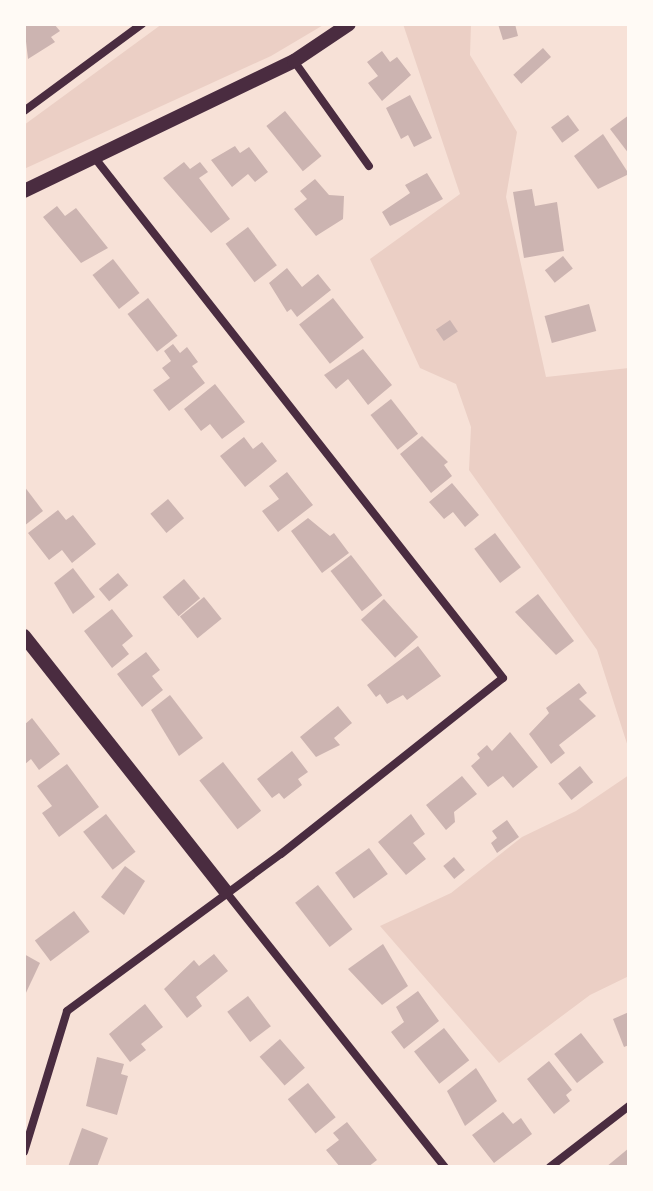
<!DOCTYPE html>
<style>
body{margin:0}
#map{position:relative;width:653px;height:1191px;overflow:hidden;background:#f7e1d7;font-family:"Zilla Slab",serif}
div>[style]{position:absolute}
.green>*{inset:0;background:#ebcfc5}
.building>*{inset:0;background:#ccb4b1;transform-origin:0 0}
.minor>*{height:8px;margin:-4px;padding:0 4px;transform-origin:4px;border-radius:4px;background:#4a2c40}
.tertiary>*{height:14px;margin:-7px;padding:0 7px;transform-origin:7px;border-radius:7px;background:#4a2c40}
span{translate:-50% -50%;white-space:nowrap;text-align:center;line-height:1.15;-webkit-text-stroke:8px #fffaf5;paint-order:stroke}
.frame{position:absolute;inset:0;border:26px solid #fffaf5;pointer-events:none}
</style>
<div id="map">
<div class="green">
<div style="clip-path:polygon(162px 24px,325px 24px,271px 56px,24px 169px,24px 125px)"></div>
<div style="clip-path:polygon(403px 24px,471px 24px,470px 55px,517px 132px,506px 197px,546px 377px,629px 368px,629px 750px,597px 650px,469px 470px,471px 427px,456px 384px,420px 368px,370px 259px,460px 194px)"></div>
<div style="clip-path:polygon(629px 775px,629px 976px,590px 995px,499px 1063px,380px 926px,451px 893px,522px 837px,576px 811px)"></div>
</div>
<div class="building">
<div style="clip-path:polygon(24px 24px,54px 24px,60px 31px,51px 37px,55px 42px,28px 59px)"></div>
<div style="clip-path:polygon(498px 24px,515px 24px,518px 36px,503px 40px)"></div>
<div style="left:543px;top:48px;width:12px;height:40px;rotate:48deg"></div>
<div style="clip-path:polygon(382px 51px,390px 62px,397px 57px,411px 75px,382px 101px,368px 83px,378px 76px,367px 62px)"></div>
<div style="clip-path:polygon(410px 95px,432px 138px,414px 147px,408px 135px,401px 139px,386px 108px)"></div>
<div style="left:285px;top:111px;width:58px;height:24px;rotate:51deg"></div>
<div style="left:568px;top:115px;width:19px;height:21px;rotate:54deg"></div>
<div style="clip-path:polygon(629px 115px,629px 154px,610px 129px)"></div>
<div style="clip-path:polygon(603px 134px,629px 174px,598px 189px,574px 156px)"></div>
<div style="clip-path:polygon(235px 146px,240px 153px,249px 147px,268px 172px,255px 182px,248px 174px,232px 187px,211px 160px)"></div>
<div style="clip-path:polygon(184px 162px,190px 169px,200px 162px,208px 172px,199px 178px,230px 219px,211px 233px,163px 178px)"></div>
<div style="clip-path:polygon(427px 173px,443px 199px,390px 226px,382px 212px,410px 193px,405px 185px)"></div>
<div style="clip-path:polygon(315px 179px,329px 195px,344px 196px,343px 219px,316px 236px,294px 209px,307px 199px,300px 191px)"></div>
<div style="clip-path:polygon(532px 189px,535px 206px,557px 202px,564px 251px,524px 258px,513px 192px)"></div>
<div style="clip-path:polygon(57px 206px,65px 216px,76px 208px,108px 248px,81px 263px,43px 217px)"></div>
<div style="left:248px;top:227px;width:48px;height:28px;rotate:53deg"></div>
<div style="left:563px;top:256px;width:16px;height:23px;rotate:52deg"></div>
<div style="left:113px;top:259px;width:43px;height:26px;rotate:52deg"></div>
<div style="clip-path:polygon(287px 268px,302px 287px,318px 274px,331px 290px,297px 317px,291px 309px,287px 312px,269px 283px)"></div>
<div style="left:148px;top:298px;width:48px;height:26px;rotate:52deg"></div>
<div style="left:333px;top:298px;width:50px;height:43px;rotate:52deg"></div>
<div style="left:589px;top:304px;width:28px;height:46px;rotate:75deg"></div>
<div style="left:450px;top:320px;width:14px;height:17px;rotate:56deg"></div>
<div style="clip-path:polygon(173px 344px,180px 353px,187px 347px,198px 362px,192px 366px,205px 383px,169px 411px,153px 390px,170px 378px,162px 368px,171px 361px,164px 351px)"></div>
<div style="clip-path:polygon(363px 349px,392px 385px,368px 405px,348px 379px,336px 389px,324px 375px)"></div>
<div style="clip-path:polygon(215px 384px,245px 422px,222px 439px,210px 424px,201px 431px,184px 409px)"></div>
<div style="left:391px;top:399px;width:44px;height:26px;rotate:52deg"></div>
<div style="clip-path:polygon(422px 436px,448px 462px,444px 465px,452px 476px,431px 493px,400px 454px)"></div>
<div style="clip-path:polygon(244px 437px,253px 449px,262px 442px,277px 461px,245px 487px,220px 456px)"></div>
<div style="clip-path:polygon(287px 472px,313px 505px,278px 532px,262px 511px,279px 499px,269px 486px)"></div>
<div style="clip-path:polygon(452px 483px,479px 515px,465px 527px,453px 512px,444px 519px,429px 502px)"></div>
<div style="clip-path:polygon(24px 486px,43px 511px,24px 526px)"></div>
<div style="left:168px;top:499px;width:25px;height:23px;rotate:50deg"></div>
<div style="clip-path:polygon(58px 510px,66px 520px,73px 515px,96px 544px,72px 563px,62px 550px,49px 560px,28px 533px)"></div>
<div style="clip-path:polygon(308px 518px,330px 536px,334px 533px,349px 553px,322px 573px,291px 531px)"></div>
<div style="left:495px;top:533px;width:43px;height:26px;rotate:53deg"></div>
<div style="left:351px;top:555px;width:51px;height:26px;rotate:52deg"></div>
<div style="clip-path:polygon(73px 568px,95px 597px,73px 614px,54px 583px)"></div>
<div style="left:118px;top:573px;width:16px;height:25px;rotate:50deg"></div>
<div style="left:184px;top:579px;width:25px;height:28px;rotate:50deg"></div>
<div style="clip-path:polygon(538px 594px,574px 641px,556px 655px,515px 612px)"></div>
<div style="left:204px;top:597px;width:28px;height:31px;rotate:51deg"></div>
<div style="left:384px;top:599px;width:51px;height:31px;rotate:48deg"></div>
<div style="clip-path:polygon(112px 609px,133px 636px,122px 645px,129px 654px,112px 668px,84px 631px)"></div>
<div style="clip-path:polygon(418px 646px,441px 676px,407px 700px,403px 695px,387px 704px,380px 694px,376px 697px,367px 685px)"></div>
<div style="clip-path:polygon(146px 652px,160px 670px,152px 676px,163px 690px,142px 707px,117px 674px)"></div>
<div style="clip-path:polygon(579px 683px,587px 693px,579px 699px,596px 716px,559px 745px,565px 753px,551px 764px,529px 734px,549px 713px,546px 708px)"></div>
<div style="clip-path:polygon(170px 695px,203px 738px,179px 756px,151px 710px)"></div>
<div style="clip-path:polygon(338px 706px,352px 723px,334px 738px,340px 745px,316px 757px,300px 737px)"></div>
<div style="clip-path:polygon(32px 718px,60px 754px,39px 770px,31px 759px,24px 765px,24px 725px)"></div>
<div style="clip-path:polygon(510px 732px,538px 767px,513px 788px,503px 776px,488px 787px,471px 766px,480px 758px,477px 754px,487px 745px,492px 751px)"></div>
<div style="clip-path:polygon(292px 751px,308px 772px,298px 779px,302px 785px,284px 799px,279px 793px,272px 798px,257px 779px)"></div>
<div style="left:223px;top:762px;width:62px;height:30px;rotate:52deg"></div>
<div style="clip-path:polygon(67px 764px,99px 807px,59px 837px,42px 813px,52px 806px,37px 786px)"></div>
<div style="left:580px;top:766px;width:21px;height:28px;rotate:51deg"></div>
<div style="clip-path:polygon(462px 776px,477px 794px,454px 812px,455px 822px,446px 830px,426px 805px)"></div>
<div style="left:106px;top:814px;width:48px;height:29px;rotate:52deg"></div>
<div style="clip-path:polygon(411px 814px,425px 834px,413px 843px,426px 859px,406px 875px,378px 842px)"></div>
<div style="clip-path:polygon(507px 820px,519px 837px,497px 853px,491px 843px,497px 838px,492px 831px)"></div>
<div style="left:369px;top:848px;width:32px;height:42px;rotate:54deg"></div>
<div style="left:454px;top:857px;width:17px;height:14px;rotate:50deg"></div>
<div style="clip-path:polygon(125px 866px,145px 881px,124px 915px,101px 897px)"></div>
<div style="left:318px;top:885px;width:56px;height:29px;rotate:52deg"></div>
<div style="left:74px;top:911px;width:26px;height:49px;rotate:53deg"></div>
<div style="clip-path:polygon(383px 944px,408px 986px,382px 1005px,348px 969px)"></div>
<div style="clip-path:polygon(24px 954px,40px 963px,24px 997px)"></div>
<div style="clip-path:polygon(214px 954px,228px 971px,196px 997px,202px 1006px,187px 1018px,164px 989px,194px 960px,199px 966px)"></div>
<div style="clip-path:polygon(418px 991px,439px 1021px,404px 1049px,391px 1032px,404px 1022px,396px 1007px)"></div>
<div style="left:248px;top:996px;width:38px;height:26px;rotate:53deg"></div>
<div style="clip-path:polygon(145px 1004px,163px 1027px,141px 1044px,146px 1050px,130px 1062px,109px 1034px)"></div>
<div style="clip-path:polygon(629px 1012px,629px 1045px,624px 1047px,613px 1019px)"></div>
<div style="left:444px;top:1028px;width:41px;height:38px;rotate:52deg"></div>
<div style="left:581px;top:1033px;width:37px;height:34px;rotate:52deg"></div>
<div style="left:280px;top:1039px;width:38px;height:27px;rotate:49deg"></div>
<div style="clip-path:polygon(97px 1057px,124px 1064px,121px 1074px,128px 1076px,117px 1115px,86px 1106px)"></div>
<div style="clip-path:polygon(549px 1061px,572px 1090px,566px 1095px,570px 1101px,554px 1114px,527px 1079px)"></div>
<div style="clip-path:polygon(476px 1068px,497px 1101px,465px 1126px,447px 1091px)"></div>
<div style="left:308px;top:1083px;width:44px;height:26px;rotate:51deg"></div>
<div style="clip-path:polygon(503px 1112px,513px 1124px,521px 1118px,532px 1134px,494px 1163px,472px 1135px)"></div>
<div style="clip-path:polygon(347px 1122px,377px 1160px,368px 1167px,340px 1167px,326px 1150px,339px 1140px,333px 1133px)"></div>
<div style="clip-path:polygon(82px 1128px,108px 1138px,97px 1167px,68px 1167px)"></div>
<div style="clip-path:polygon(629px 1148px,629px 1167px,606px 1167px)"></div>
</div>
<div class="minor">
<div style="left:294px;top:61px;width:129px;rotate:54.5deg"></div>
<div style="left:24px;top:111px;width:147px;rotate:-36.4deg"></div>
<div style="left:226px;top:892px;width:352px;rotate:51.5deg"></div>
<div style="left:24px;top:1152px;width:147px;rotate:-73deg"></div>
<div style="left:67px;top:1011px;width:265px;rotate:-36.3deg"></div>
<div style="left:281px;top:854px;width:283px;rotate:-38.4deg"></div>
<div style="left:503px;top:678px;width:662px;rotate:-128.13deg"></div>
<div style="left:550px;top:1167px;width:100px;rotate:-37.7deg"></div>
</div>
<div class="tertiary">
<div style="left:24px;top:191px;width:300px;rotate:-25.7deg"></div>
<div style="left:294px;top:61px;width:66px;rotate:-33.9deg"></div>
<div style="left:24px;top:636px;width:326px;rotate:51.7deg"></div>
</div>
<div class="frame"></div>
</div>
